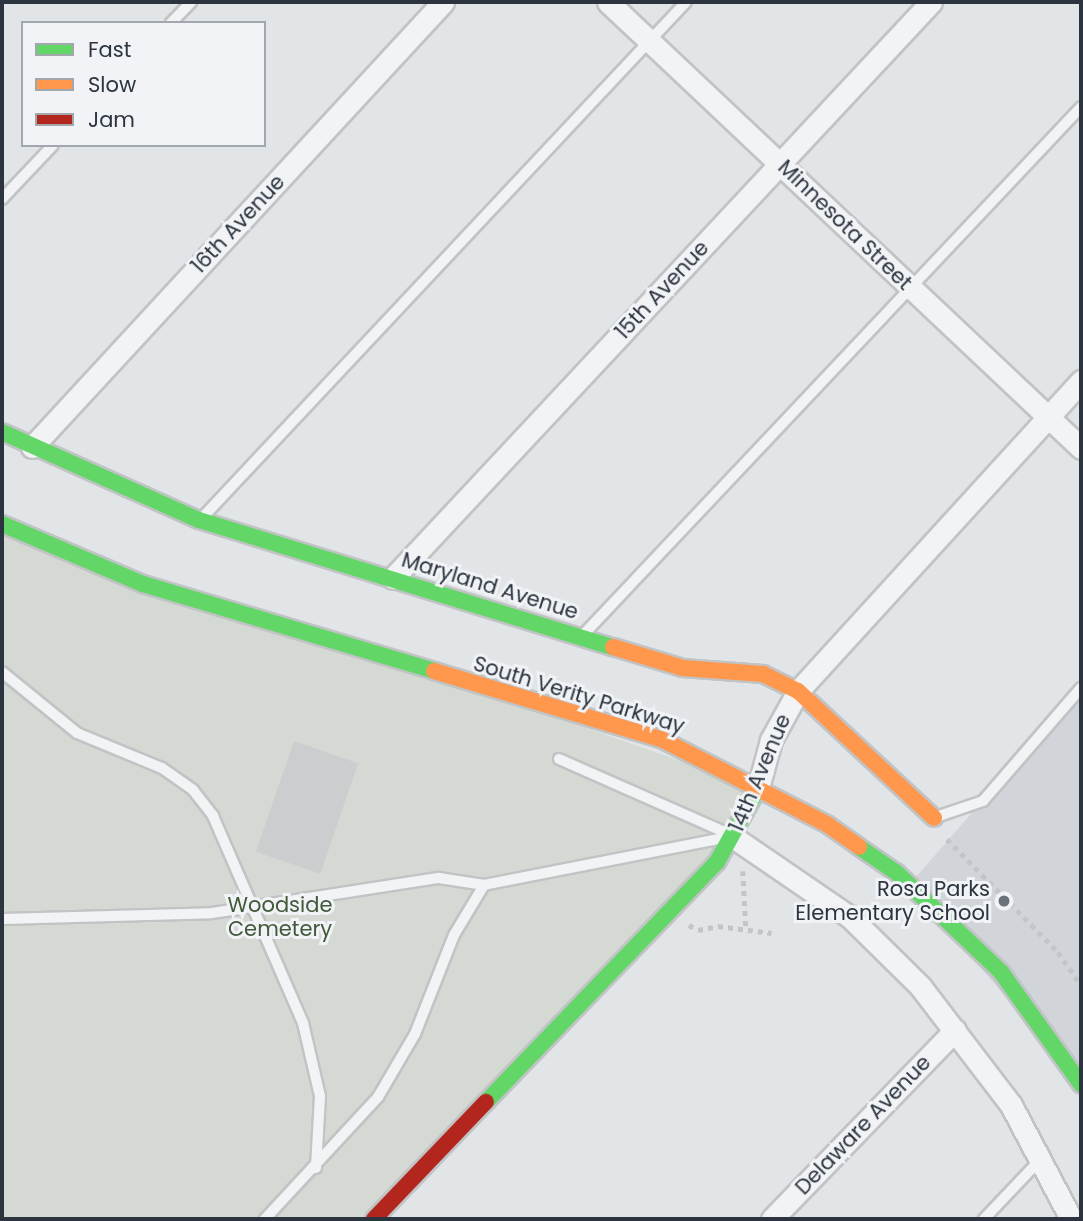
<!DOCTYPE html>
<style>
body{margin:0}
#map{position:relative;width:1083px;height:1221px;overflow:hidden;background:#e2e5e7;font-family:Poppins,sans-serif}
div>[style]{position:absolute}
.built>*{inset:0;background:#d1d5da}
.green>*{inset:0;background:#d4dad3}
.building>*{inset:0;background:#cbcdcf;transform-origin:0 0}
.path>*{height:4.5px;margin-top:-2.25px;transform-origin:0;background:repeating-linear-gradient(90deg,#c3c5c7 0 5px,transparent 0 10px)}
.roads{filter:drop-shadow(2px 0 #c1c3c5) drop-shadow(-2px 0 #c1c3c5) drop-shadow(0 2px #c1c3c5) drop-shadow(0 -2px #c1c3c5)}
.lane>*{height:10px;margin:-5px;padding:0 5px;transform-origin:5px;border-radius:5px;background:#f2f3f4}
.street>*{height:21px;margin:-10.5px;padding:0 10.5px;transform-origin:10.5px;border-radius:10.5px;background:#f2f3f4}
.fast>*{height:16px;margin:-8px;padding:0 8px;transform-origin:8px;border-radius:8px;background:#63d668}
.slow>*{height:16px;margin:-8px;padding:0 8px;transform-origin:8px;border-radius:8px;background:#ff974d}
.jam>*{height:16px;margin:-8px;padding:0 8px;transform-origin:8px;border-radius:8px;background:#b3261e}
.dots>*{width:19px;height:19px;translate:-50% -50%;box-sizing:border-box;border:4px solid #f1f3f6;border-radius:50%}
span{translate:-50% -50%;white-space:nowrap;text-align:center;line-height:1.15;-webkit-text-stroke:6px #f1f3f6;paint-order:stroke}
.street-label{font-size:21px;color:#2b343f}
.poi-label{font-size:21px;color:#2b343f}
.right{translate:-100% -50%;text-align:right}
.park-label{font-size:21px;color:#42593a}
.frame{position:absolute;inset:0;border:4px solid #2b343f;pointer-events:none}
.legend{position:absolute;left:21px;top:21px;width:245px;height:126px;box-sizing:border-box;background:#f1f3f6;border:2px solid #a2a7ad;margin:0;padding:9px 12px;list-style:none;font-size:21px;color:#2b343f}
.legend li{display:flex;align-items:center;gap:14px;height:35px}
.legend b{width:35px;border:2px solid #a2a7ad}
</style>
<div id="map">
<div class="built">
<div style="clip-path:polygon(1081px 688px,1081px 1084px,909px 885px)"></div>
</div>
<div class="green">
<div style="clip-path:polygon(2px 524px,758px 788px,733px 837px,374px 1219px,2px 1219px)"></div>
</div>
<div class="building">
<div style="left:294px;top:741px;width:68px;height:117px;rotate:19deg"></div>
</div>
<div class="path">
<div style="left:947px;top:839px;width:158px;rotate:45.5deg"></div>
<div style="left:1058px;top:952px;width:40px;rotate:55.1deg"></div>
<div style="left:743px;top:871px;width:58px;rotate:87deg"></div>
<div style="left:689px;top:925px;width:10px;rotate:29deg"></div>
<div style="left:698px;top:930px;width:20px;rotate:-11deg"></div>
<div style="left:718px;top:926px;width:54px;rotate:7.4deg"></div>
</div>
<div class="roads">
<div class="lane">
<div style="left:171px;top:23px;width:29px;rotate:-46deg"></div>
<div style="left:2px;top:199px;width:74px;rotate:-46.6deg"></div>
<div style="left:202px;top:518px;width:707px;rotate:-46.83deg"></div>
<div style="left:583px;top:635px;width:726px;rotate:-46.67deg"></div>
<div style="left:2px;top:672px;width:97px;rotate:39.1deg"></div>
<div style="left:77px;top:733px;width:92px;rotate:22.4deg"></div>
<div style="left:162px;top:768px;width:38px;rotate:35deg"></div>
<div style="left:193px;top:790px;width:33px;rotate:52deg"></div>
<div style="left:213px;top:816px;width:226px;rotate:66.5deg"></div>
<div style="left:303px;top:1023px;width:75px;rotate:76.9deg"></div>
<div style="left:320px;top:1096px;width:72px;rotate:93.2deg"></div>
<div style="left:559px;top:759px;width:188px;rotate:23.8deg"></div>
<div style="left:936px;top:817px;width:50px;rotate:-18.8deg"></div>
<div style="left:983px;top:801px;width:150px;rotate:-49.1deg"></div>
<div style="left:2px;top:919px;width:210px;rotate:-1.6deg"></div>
<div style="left:212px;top:913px;width:230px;rotate:-8.8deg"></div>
<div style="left:439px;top:878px;width:46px;rotate:8.8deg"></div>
<div style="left:484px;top:885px;width:245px;rotate:-11.1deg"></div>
<div style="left:265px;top:1219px;width:166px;rotate:-47.2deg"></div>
<div style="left:378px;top:1097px;width:73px;rotate:-59.6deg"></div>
<div style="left:415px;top:1034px;width:106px;rotate:-68.5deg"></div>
<div style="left:454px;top:935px;width:58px;rotate:-59deg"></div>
<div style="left:984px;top:1219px;width:83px;rotate:-46.5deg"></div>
</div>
<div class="street">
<div style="left:608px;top:2px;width:650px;rotate:43.32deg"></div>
<div style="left:32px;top:447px;width:606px;rotate:-47.27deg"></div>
<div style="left:393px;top:578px;width:788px;rotate:-46.95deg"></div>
<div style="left:758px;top:788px;width:50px;rotate:-74.8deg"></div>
<div style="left:771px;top:740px;width:56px;rotate:-61.1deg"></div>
<div style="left:798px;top:691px;width:420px;rotate:-47.6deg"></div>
<div style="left:733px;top:837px;width:142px;rotate:34.4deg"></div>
<div style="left:850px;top:917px;width:98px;rotate:44.6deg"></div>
<div style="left:920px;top:986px;width:150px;rotate:52.6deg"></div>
<div style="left:1011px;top:1105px;width:129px;rotate:62.2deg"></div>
<div style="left:772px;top:1219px;width:263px;rotate:-45.9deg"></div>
</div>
<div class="fast">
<div style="left:2px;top:432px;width:216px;rotate:24.1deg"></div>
<div style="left:199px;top:520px;width:433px;rotate:17.1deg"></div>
<div style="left:2px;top:524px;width:153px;rotate:23.1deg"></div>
<div style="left:143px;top:584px;width:304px;rotate:16.6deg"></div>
<div style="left:859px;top:847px;width:46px;rotate:34.4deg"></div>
<div style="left:897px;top:873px;width:144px;rotate:43.6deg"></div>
<div style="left:1001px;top:972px;width:138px;rotate:54.5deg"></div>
<div style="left:486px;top:1102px;width:333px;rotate:-46.1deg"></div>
<div style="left:717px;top:862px;width:85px;rotate:-61deg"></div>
</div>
<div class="slow">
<div style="left:613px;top:647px;width:73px;rotate:16.7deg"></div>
<div style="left:683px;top:668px;width:80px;rotate:4.3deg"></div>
<div style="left:763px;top:674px;width:39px;rotate:26deg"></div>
<div style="left:798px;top:691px;width:186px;rotate:43deg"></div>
<div style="left:434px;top:671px;width:237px;rotate:16.7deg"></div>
<div style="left:661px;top:739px;width:188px;rotate:27.2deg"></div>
<div style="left:828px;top:825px;width:38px;rotate:35deg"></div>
</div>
<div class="jam">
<div style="left:374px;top:1219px;width:162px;rotate:-46.3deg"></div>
</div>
</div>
<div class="dots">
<div style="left:1004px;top:901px;background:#6b727a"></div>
</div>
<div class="street-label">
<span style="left:238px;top:224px;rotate:-47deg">16th Avenue</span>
<span style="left:845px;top:225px;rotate:44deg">Minnesota Street</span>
<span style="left:662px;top:290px;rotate:-47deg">15th Avenue</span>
<span style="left:490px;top:586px;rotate:17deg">Maryland Avenue</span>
<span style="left:579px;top:695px;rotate:17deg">South Verity Parkway</span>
<span style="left:760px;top:773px;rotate:-67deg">14th Avenue</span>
<span style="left:863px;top:1125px;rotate:-46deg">Delaware Avenue</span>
</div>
<div class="poi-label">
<span class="right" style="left:990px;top:901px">Rosa Parks<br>Elementary School</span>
</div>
<div class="park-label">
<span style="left:280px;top:917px">Woodside<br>Cemetery</span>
</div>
<div class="frame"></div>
<ul class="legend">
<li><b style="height:9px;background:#63d668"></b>Fast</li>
<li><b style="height:9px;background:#ff974d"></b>Slow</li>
<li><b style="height:9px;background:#b3261e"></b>Jam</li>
</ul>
</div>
